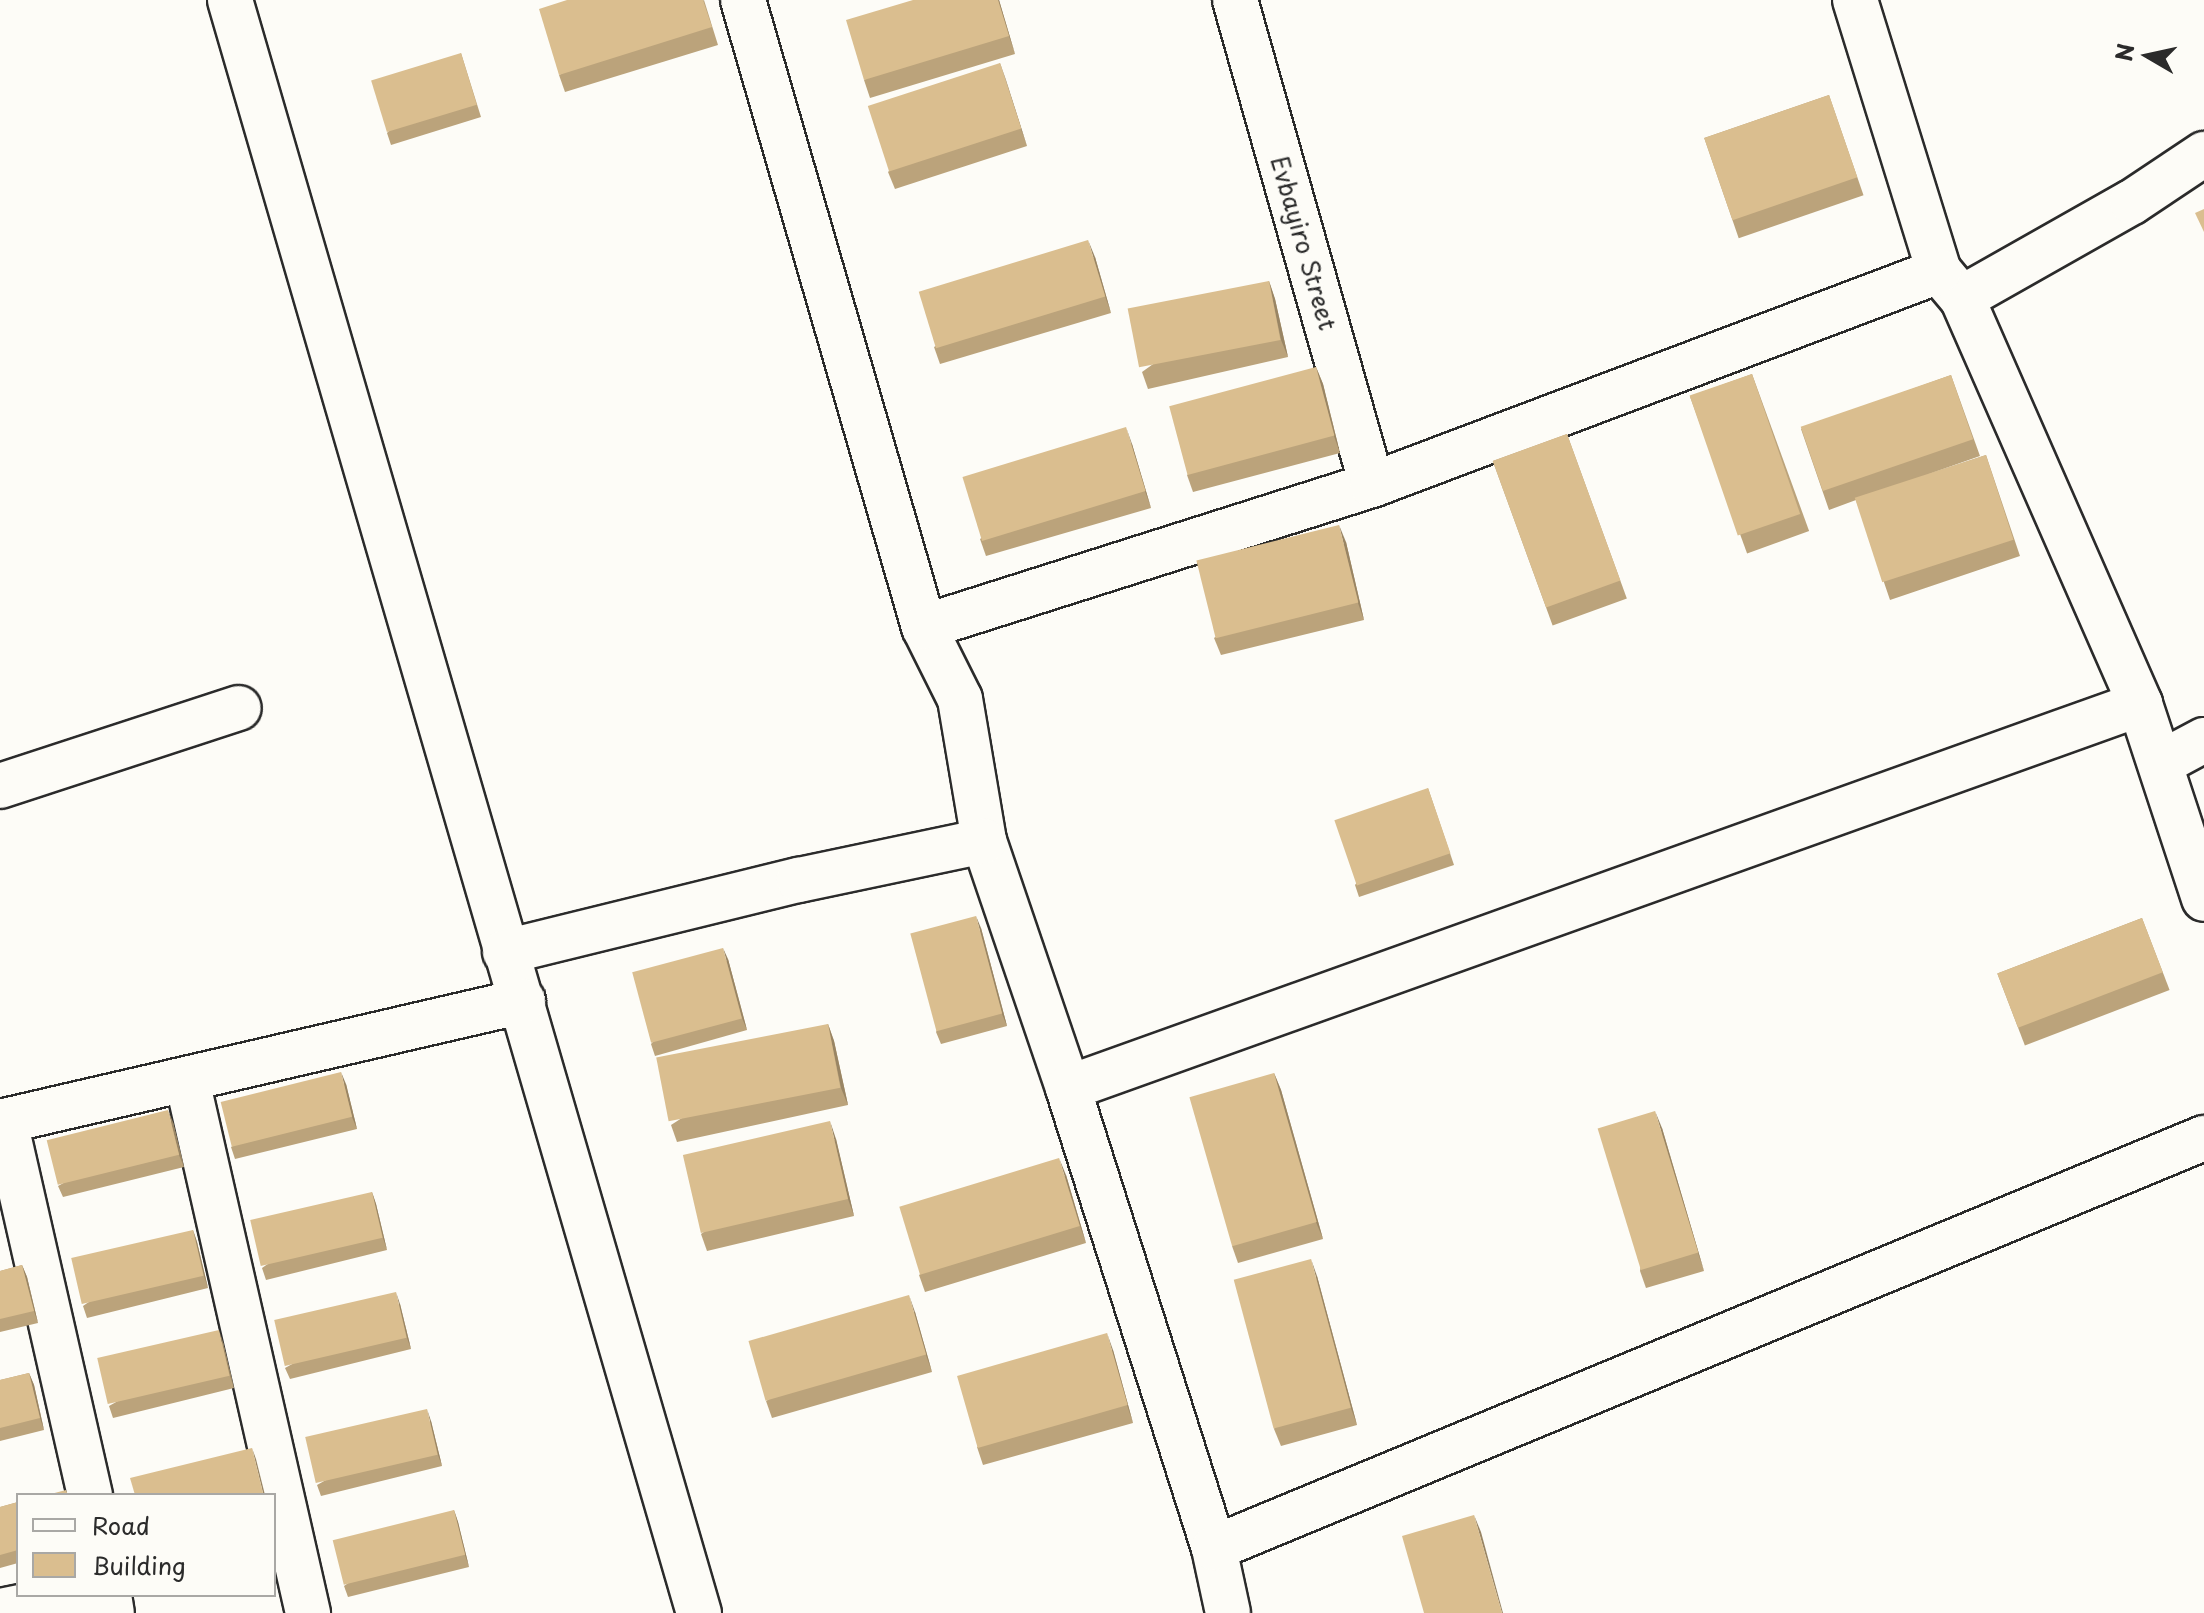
<!DOCTYPE html>
<style>
body{margin:0}
#map{position:relative;width:2204px;height:1613px;overflow:hidden;background:#fdfcf7;font-family:"Playpen Sans",sans-serif}
div>[style]{position:absolute}
.roads{filter:drop-shadow(2px 0 #2b2b2b) drop-shadow(-2px 0 #2b2b2b) drop-shadow(0 2px #2b2b2b) drop-shadow(0 -2px #2b2b2b)}
.street>*{height:44px;margin:-22px;padding:0 22px;transform-origin:22px;border-radius:22px;background:#fdfcf7}
.wall>*{inset:0;background:#bba37b;transform-origin:0 0}
.shaded-wall>*{inset:0;background:#998564}
.building>*{inset:0;background:#dabe8f;transform-origin:0 0}
span{translate:-50% -50%;white-space:nowrap;text-align:center;line-height:1.15;-webkit-text-stroke:6px #fdfcf7;paint-order:stroke}
.street-label{font-size:24px;color:#2b2b2b}
.legend{position:absolute;left:16px;top:1493px;width:260px;height:104px;box-sizing:border-box;background:#fdfcf7;border:2px solid #a9a8a5;margin:0;padding:10px 14px;list-style:none;font-size:24px;color:#2b2b2b}
.legend li{display:flex;align-items:center;gap:16px;height:40px}
.legend b{width:40px;border:2px solid #a9a8a5}
.north{position:absolute;left:2108px;top:16px;width:80px;height:80px;-webkit-text-stroke:6px #fdfcf7;paint-order:stroke;rotate:279deg;font-size:22px;font-weight:700;line-height:32px;text-align:center;color:#2b2b2b}
.north::after{content:'';display:block;margin:auto;width:28px;height:36px;background:#2b2b2b;clip-path:polygon(50% 0,100% 100%,50% 72%,0 100%)}
</style>
<div id="map">
<div class="roads">
<div class="street">
<div style="left:230px;top:0;width:1680px;rotate:73.79deg"></div>
<div style="left:743px;top:0;width:653px;rotate:73.9deg"></div>
<div style="left:924px;top:627px;width:80px;rotate:63.4deg"></div>
<div style="left:960px;top:699px;width:144px;rotate:80.4deg"></div>
<div style="left:984px;top:841px;width:261px;rotate:71.2deg"></div>
<div style="left:1068px;top:1088px;width:483px;rotate:72.4deg"></div>
<div style="left:1214px;top:1548px;width:66px;rotate:77.8deg"></div>
<div style="left:1235px;top:0;width:504px;rotate:74.23deg"></div>
<div style="left:1855px;top:0;width:284px;rotate:72.8deg"></div>
<div style="left:1939px;top:271px;width:35px;rotate:50deg"></div>
<div style="left:1962px;top:298px;width:443px;rotate:66.3deg"></div>
<div style="left:2140px;top:704px;width:205px;rotate:71.8deg"></div>
<div style="left:1962px;top:298px;width:195px;rotate:-29.5deg"></div>
<div style="left:2132px;top:202px;width:87px;rotate:-33.7deg"></div>
<div style="left:924px;top:627px;width:470px;rotate:-17.6deg"></div>
<div style="left:1372px;top:485px;width:606px;rotate:-20.68deg"></div>
<div style="left:2161px;top:763px;width:49px;rotate:-28.1deg"></div>
<div style="left:0;top:786px;width:251px;rotate:-18.1deg"></div>
<div style="left:505px;top:952px;width:303px;rotate:-13.8deg"></div>
<div style="left:799px;top:880px;width:189px;rotate:-11.9deg"></div>
<div style="left:187px;top:1080px;width:547px;rotate:77.21deg"></div>
<div style="left:1068px;top:1088px;width:1139px;rotate:-19.71deg"></div>
<div style="left:5px;top:1121px;width:384px;rotate:77.2deg"></div>
<div style="left:0;top:1122px;width:537px;rotate:-13.03deg"></div>
<div style="left:1214px;top:1548px;width:1072px;rotate:-22.5deg"></div>
<div style="left:109px;top:1595px;width:18px;rotate:81deg"></div>
<div style="left:0;top:1611px;width:82px;rotate:-11.3deg"></div>
</div>
</div>
<div class="wall">
<div style="clip-path:polygon(704px 0,718px 45px,565px 92px,559px 75px)"></div>
<div style="clip-path:polygon(999px 0,1015px 54px,870px 98px,864px 80px)"></div>
<div style="clip-path:polygon(461px 53px,481px 117px,391px 145px,387px 133px)"></div>
<div style="clip-path:polygon(1000px 63px,1027px 146px,895px 189px,888px 172px)"></div>
<div style="left:1829px;top:95px;width:106px;height:132px;rotate:71deg"></div>
<div style="clip-path:polygon(1095px 257px,1111px 313px,940px 364px,934px 347px)"></div>
<div style="clip-path:polygon(1269px 281px,1275px 299px,1288px 357px,1148px 389px,1142px 372px)"></div>
<div style="clip-path:polygon(1316px 367px,1323px 384px,1340px 453px,1193px 492px,1187px 475px)"></div>
<div style="left:1752px;top:374px;width:167px;height:66px;rotate:70deg"></div>
<div style="clip-path:polygon(1951px 375px,1980px 456px,1926px 475px,1986px 455px,2020px 556px,1890px 600px,1856px 500px,1829px 510px,1801px 429px)"></div>
<div style="left:1567px;top:434px;width:175px;height:79px;rotate:70deg"></div>
<div style="clip-path:polygon(1132px 444px,1151px 508px,986px 556px,980px 539px)"></div>
<div style="clip-path:polygon(1346px 542px,1364px 620px,1221px 655px,1214px 638px)"></div>
<div style="clip-path:polygon(1428px 788px,1454px 865px,1359px 897px,1355px 885px)"></div>
<div style="left:2142px;top:918px;width:77px;height:155px;rotate:69deg"></div>
<div style="clip-path:polygon(981px 928px,1007px 1026px,941px 1044px,936px 1032px)"></div>
<div style="clip-path:polygon(728px 959px,747px 1030px,655px 1056px,651px 1044px)"></div>
<div style="clip-path:polygon(828px 1024px,834px 1041px,848px 1105px,677px 1142px,671px 1125px)"></div>
<div style="clip-path:polygon(1274px 1073px,1281px 1090px,1323px 1239px,1238px 1263px,1232px 1246px)"></div>
<div style="clip-path:polygon(346px 1084px,357px 1129px,235px 1159px,231px 1147px)"></div>
<div style="clip-path:polygon(173px 1122px,184px 1167px,63px 1197px,58px 1186px)"></div>
<div style="clip-path:polygon(1662px 1128px,1704px 1271px,1646px 1288px,1640px 1271px)"></div>
<div style="clip-path:polygon(836px 1139px,854px 1216px,707px 1251px,701px 1234px)"></div>
<div style="clip-path:polygon(1066px 1175px,1086px 1243px,925px 1292px,919px 1275px)"></div>
<div style="clip-path:polygon(372px 1192px,376px 1204px,387px 1250px,266px 1280px,262px 1268px)"></div>
<div style="clip-path:polygon(193px 1230px,197px 1242px,208px 1288px,87px 1318px,83px 1306px)"></div>
<div style="clip-path:polygon(22px 1265px,27px 1277px,38px 1323px,0 1332px,0 1271px)"></div>
<div style="clip-path:polygon(1317px 1276px,1357px 1425px,1281px 1446px,1274px 1429px)"></div>
<div style="clip-path:polygon(400px 1304px,411px 1349px,290px 1379px,285px 1368px)"></div>
<div style="clip-path:polygon(915px 1312px,932px 1372px,772px 1418px,766px 1401px)"></div>
<div style="clip-path:polygon(223px 1342px,234px 1388px,113px 1418px,109px 1406px)"></div>
<div style="clip-path:polygon(1113px 1350px,1133px 1423px,983px 1465px,977px 1447px)"></div>
<div style="clip-path:polygon(29px 1373px,34px 1385px,44px 1430px,0 1441px,0 1380px)"></div>
<div style="clip-path:polygon(431px 1421px,442px 1466px,321px 1496px,317px 1485px)"></div>
<div style="clip-path:polygon(18px 1502px,18px 1563px,0 1568px,0 1507px)"></div>
<div style="clip-path:polygon(454px 1510px,458px 1522px,469px 1567px,348px 1597px,344px 1586px)"></div>
</div>
<div class="shaded-wall">
<div style="clip-path:polygon(998px 0,999px 0,1015px 54px,1009px 36px)"></div>
<div style="clip-path:polygon(1000px 63px,1006px 80px,1027px 146px,1021px 129px)"></div>
<div style="clip-path:polygon(1088px 240px,1095px 257px,1111px 313px,1105px 296px)"></div>
<div style="clip-path:polygon(1269px 281px,1275px 299px,1288px 357px,1281px 340px)"></div>
<div style="clip-path:polygon(1316px 367px,1323px 384px,1340px 453px,1334px 436px)"></div>
<div style="clip-path:polygon(1126px 427px,1132px 444px,1151px 508px,1145px 491px)"></div>
<div style="clip-path:polygon(1339px 525px,1346px 542px,1364px 620px,1358px 603px)"></div>
<div style="clip-path:polygon(976px 916px,981px 928px,1007px 1026px,1002px 1014px)"></div>
<div style="clip-path:polygon(723px 948px,728px 959px,747px 1030px,742px 1018px)"></div>
<div style="clip-path:polygon(828px 1024px,834px 1041px,848px 1105px,841px 1088px)"></div>
<div style="clip-path:polygon(341px 1072px,346px 1084px,357px 1129px,352px 1117px)"></div>
<div style="clip-path:polygon(1274px 1073px,1281px 1090px,1323px 1239px,1316px 1222px)"></div>
<div style="clip-path:polygon(168px 1110px,173px 1122px,184px 1167px,179px 1155px)"></div>
<div style="clip-path:polygon(1655px 1111px,1662px 1128px,1704px 1271px,1698px 1253px)"></div>
<div style="clip-path:polygon(830px 1121px,836px 1139px,854px 1216px,848px 1199px)"></div>
<div style="clip-path:polygon(1059px 1158px,1066px 1175px,1086px 1243px,1080px 1226px)"></div>
<div style="clip-path:polygon(372px 1192px,376px 1204px,387px 1250px,383px 1238px)"></div>
<div style="clip-path:polygon(193px 1230px,197px 1242px,208px 1288px,204px 1276px)"></div>
<div style="clip-path:polygon(1311px 1259px,1317px 1276px,1357px 1425px,1351px 1408px)"></div>
<div style="clip-path:polygon(22px 1265px,27px 1277px,38px 1323px,34px 1311px)"></div>
<div style="clip-path:polygon(396px 1292px,400px 1304px,411px 1349px,407px 1338px)"></div>
<div style="clip-path:polygon(909px 1295px,915px 1312px,932px 1372px,926px 1355px)"></div>
<div style="clip-path:polygon(219px 1330px,223px 1342px,234px 1388px,230px 1376px)"></div>
<div style="clip-path:polygon(1107px 1333px,1113px 1350px,1133px 1423px,1127px 1405px)"></div>
<div style="clip-path:polygon(29px 1373px,34px 1385px,44px 1430px,40px 1418px)"></div>
<div style="clip-path:polygon(427px 1409px,431px 1421px,442px 1466px,438px 1455px)"></div>
<div style="clip-path:polygon(252px 1448px,256px 1459px,265px 1495px,263px 1493px)"></div>
<div style="clip-path:polygon(454px 1510px,458px 1522px,469px 1567px,465px 1555px)"></div>
<div style="clip-path:polygon(1474px 1515px,1481px 1532px,1503px 1613px,1502px 1613px)"></div>
</div>
<div class="building">
<div style="clip-path:polygon(567px 0,703px 0,712px 27px,559px 75px,539px 9px)"></div>
<div style="clip-path:polygon(913px 0,998px 0,1009px 36px,864px 80px,846px 20px)"></div>
<div style="left:461px;top:53px;width:54px;height:94px;rotate:73deg"></div>
<div style="left:1000px;top:63px;width:69px;height:139px;rotate:72deg"></div>
<div style="left:1829px;top:95px;width:87px;height:132px;rotate:71deg"></div>
<div style="clip-path:polygon(2204px 209px,2204px 232px,2195px 213px)"></div>
<div style="left:1088px;top:240px;width:59px;height:177px;rotate:73deg"></div>
<div style="left:1269px;top:281px;width:60px;height:144px;rotate:79deg"></div>
<div style="left:1316px;top:367px;width:71px;height:152px;rotate:75deg"></div>
<div style="left:1752px;top:374px;width:148px;height:66px;rotate:71deg"></div>
<div style="left:1951px;top:375px;width:68px;height:159px;rotate:71deg"></div>
<div style="left:1126px;top:427px;width:67px;height:171px;rotate:73deg"></div>
<div style="left:1567px;top:434px;width:156px;height:79px;rotate:70deg"></div>
<div style="left:1986px;top:455px;width:89px;height:138px;rotate:72deg"></div>
<div style="left:1339px;top:525px;width:80px;height:147px;rotate:76deg"></div>
<div style="left:1428px;top:788px;width:69px;height:99px;rotate:71deg"></div>
<div style="left:976px;top:916px;width:101px;height:68px;rotate:75deg"></div>
<div style="left:2142px;top:918px;width:58px;height:155px;rotate:69deg"></div>
<div style="left:723px;top:948px;width:73px;height:94px;rotate:75deg"></div>
<div style="left:828px;top:1024px;width:65px;height:175px;rotate:79deg"></div>
<div style="left:341px;top:1072px;width:46px;height:124px;rotate:76deg"></div>
<div style="left:1274px;top:1073px;width:155px;height:88px;rotate:74deg"></div>
<div style="left:168px;top:1110px;width:46px;height:125px;rotate:76deg"></div>
<div style="left:1655px;top:1111px;width:148px;height:60px;rotate:73deg"></div>
<div style="left:830px;top:1121px;width:80px;height:151px;rotate:77deg"></div>
<div style="left:1059px;top:1158px;width:71px;height:167px;rotate:73deg"></div>
<div style="left:372px;top:1192px;width:47px;height:125px;rotate:77deg"></div>
<div style="left:193px;top:1230px;width:47px;height:125px;rotate:77deg"></div>
<div style="left:1311px;top:1259px;width:154px;height:80px;rotate:75deg"></div>
<div style="clip-path:polygon(22px 1265px,34px 1311px,0 1319px,0 1271px)"></div>
<div style="left:396px;top:1292px;width:47px;height:125px;rotate:77deg"></div>
<div style="left:909px;top:1295px;width:62px;height:167px;rotate:74deg"></div>
<div style="left:219px;top:1330px;width:47px;height:125px;rotate:77deg"></div>
<div style="left:1107px;top:1333px;width:75px;height:156px;rotate:74deg"></div>
<div style="clip-path:polygon(29px 1373px,40px 1418px,0 1428px,0 1380px)"></div>
<div style="left:427px;top:1409px;width:47px;height:125px;rotate:77deg"></div>
<div style="clip-path:polygon(252px 1448px,263px 1493px,255px 1495px,135px 1495px,130px 1478px)"></div>
<div style="clip-path:polygon(66px 1490px,68px 1495px,47px 1495px)"></div>
<div style="clip-path:polygon(18px 1502px,18px 1550px,0 1555px,0 1507px)"></div>
<div style="left:454px;top:1510px;width:46px;height:125px;rotate:76deg"></div>
<div style="clip-path:polygon(1474px 1515px,1502px 1613px,1424px 1613px,1402px 1536px)"></div>
</div>
<div class="street-label">
<span style="left:1304px;top:243px;rotate:74deg">Evbayiro Street</span>
</div>
<ul class="legend">
<li><b style="height:10px;background:#fdfcf7"></b>Road</li>
<li><b style="height:22px;background:#dabe8f"></b>Building</li>
</ul>
<div class="north">N</div>
</div>
